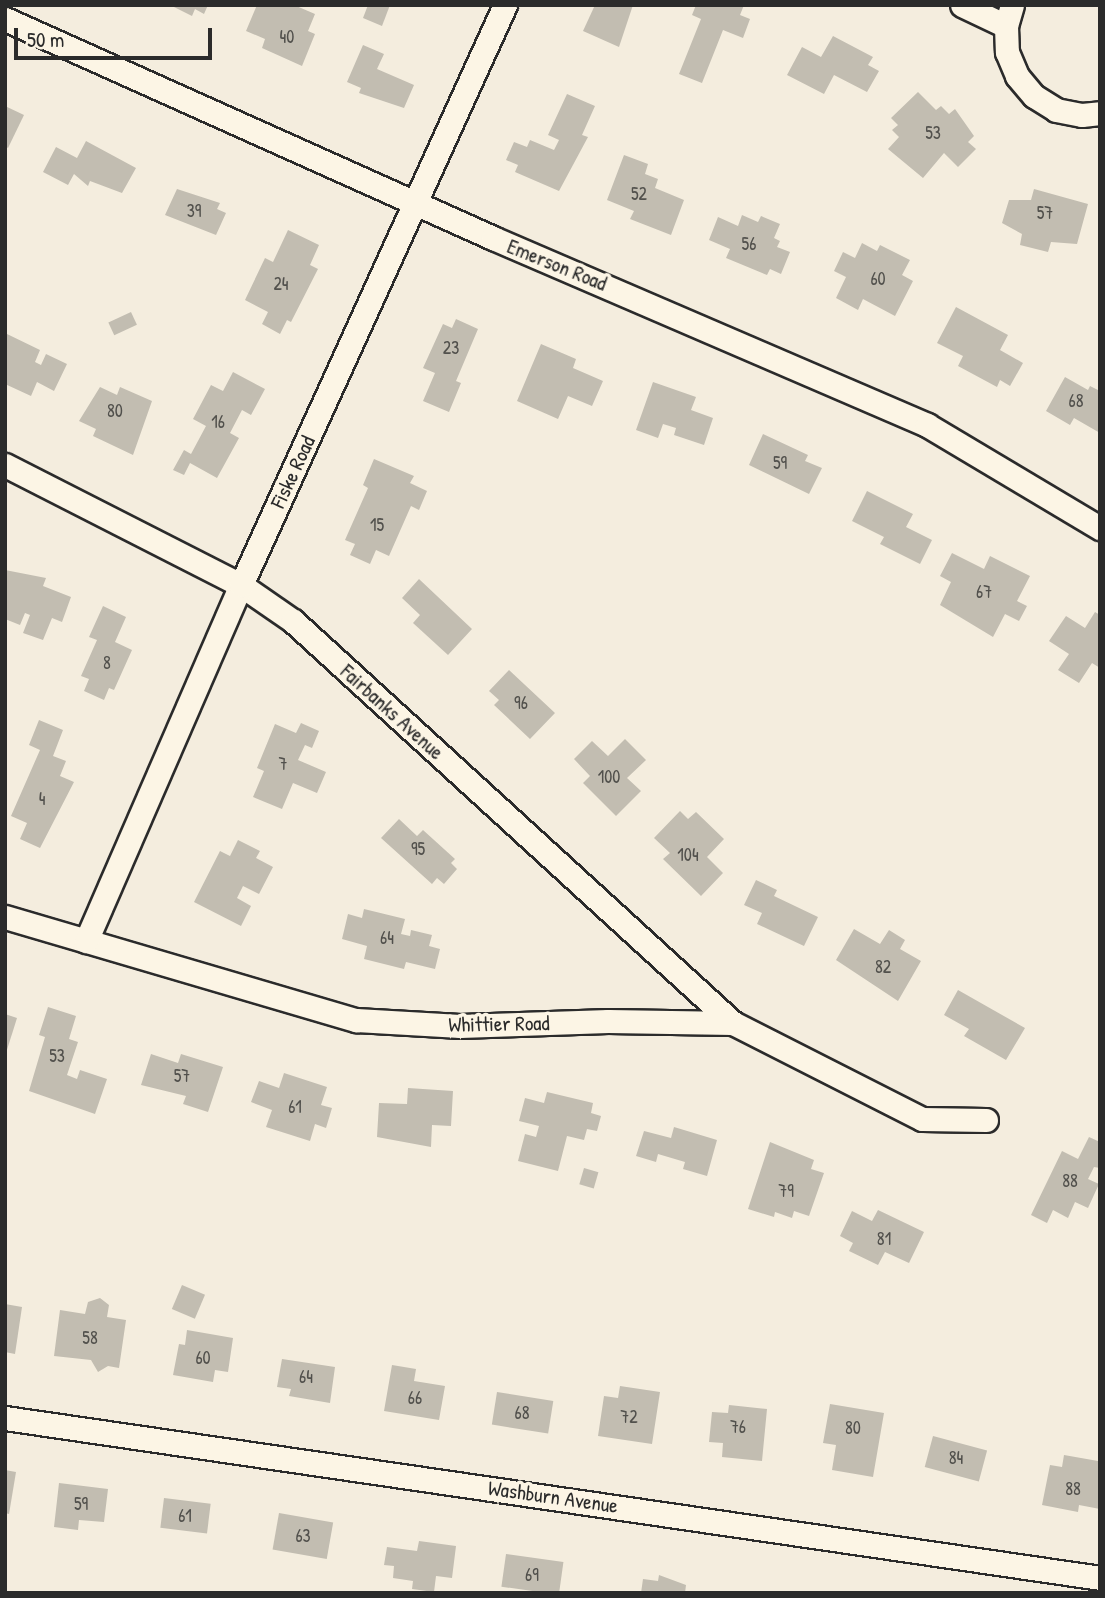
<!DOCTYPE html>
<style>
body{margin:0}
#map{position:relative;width:1105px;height:1598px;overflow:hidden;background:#f4edde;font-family:"Patrick Hand",sans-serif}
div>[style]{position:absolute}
.building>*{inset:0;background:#c2bdb1;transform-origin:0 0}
.roads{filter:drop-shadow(2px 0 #2b2b2b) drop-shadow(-2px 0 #2b2b2b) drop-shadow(0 2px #2b2b2b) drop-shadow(0 -2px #2b2b2b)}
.street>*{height:23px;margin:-11.5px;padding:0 11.5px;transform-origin:11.5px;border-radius:11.5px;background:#fcf5e5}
span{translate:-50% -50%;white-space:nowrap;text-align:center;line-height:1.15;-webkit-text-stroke:7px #fcf5e5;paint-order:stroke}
.number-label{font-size:18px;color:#51504c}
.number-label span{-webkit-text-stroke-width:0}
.street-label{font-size:21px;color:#2b2b2b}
.frame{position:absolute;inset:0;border:7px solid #2b2b2b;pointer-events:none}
.scale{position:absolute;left:14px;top:28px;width:198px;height:32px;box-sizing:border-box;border:4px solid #2b2b2b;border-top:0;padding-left:9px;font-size:21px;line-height:24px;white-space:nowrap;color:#2b2b2b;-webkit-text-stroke:5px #fcf5e5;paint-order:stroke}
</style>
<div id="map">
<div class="building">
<div style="clip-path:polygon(170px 5px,208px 5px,204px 14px,195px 9px,192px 16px)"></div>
<div style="clip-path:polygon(257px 5px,294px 5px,315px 14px,308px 31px,315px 34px,302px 66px,262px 48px,265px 39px,246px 31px)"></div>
<div style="clip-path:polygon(368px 5px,390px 5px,382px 26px,363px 18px)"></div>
<div style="clip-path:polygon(595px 5px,633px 5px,619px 47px,583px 31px)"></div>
<div style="clip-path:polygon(696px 5px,744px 5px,740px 15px,750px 19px,743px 38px,723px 30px,702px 83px,679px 74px,701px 19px,692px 15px)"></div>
<div style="clip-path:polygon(833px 36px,873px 57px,868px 65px,879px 71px,867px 92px,834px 75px,824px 94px,787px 75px,802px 47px,821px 57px)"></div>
<div style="clip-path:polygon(363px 45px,384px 54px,377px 69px,414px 85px,404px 108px,359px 93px,361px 88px,347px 82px)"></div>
<div style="clip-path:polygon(918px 92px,936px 110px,941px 106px,949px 114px,955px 109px,974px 136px,968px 142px,976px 149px,958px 167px,944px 153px,923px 178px,888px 149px,899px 137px,892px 130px,898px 125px,891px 118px)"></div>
<div style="clip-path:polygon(567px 94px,595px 106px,582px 135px,588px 137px,559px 191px,515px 172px,518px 165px,506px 160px,514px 142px,527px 147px,530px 140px,554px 150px,559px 140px,548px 135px)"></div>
<div style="clip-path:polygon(5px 106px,24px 115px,8px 148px,5px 146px)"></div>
<div style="clip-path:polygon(86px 141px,136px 168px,122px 193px,90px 181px,88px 186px,74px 174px,68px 185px,43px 172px,56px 147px,77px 158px)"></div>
<div style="clip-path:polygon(624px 155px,648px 164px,645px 174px,658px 179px,655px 188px,684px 200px,671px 235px,630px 219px,634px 211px,607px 200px)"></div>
<div style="clip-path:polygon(177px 189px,220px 203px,217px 209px,226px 213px,216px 235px,165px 215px)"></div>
<div style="clip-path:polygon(1034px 189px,1088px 204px,1077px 244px,1051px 242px,1048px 252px,1020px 245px,1022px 234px,1002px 223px,1009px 200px,1031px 200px)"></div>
<div style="clip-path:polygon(742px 215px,758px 222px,761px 216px,780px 224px,774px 238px,780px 241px,777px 247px,790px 252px,781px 274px,770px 269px,767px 275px,726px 258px,730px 249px,709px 240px,718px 217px,738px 226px)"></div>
<div style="clip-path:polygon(288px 230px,319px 245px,310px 265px,318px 269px,291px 322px,287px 320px,280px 334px,262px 324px,268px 312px,245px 300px,265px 258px,273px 262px)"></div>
<div style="clip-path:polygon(862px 243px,877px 251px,880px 245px,910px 260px,902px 275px,913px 281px,895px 316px,863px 299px,858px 310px,836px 298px,846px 277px,834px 271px,843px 252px,855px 258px)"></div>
<div style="clip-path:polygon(956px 307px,1008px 335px,1000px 350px,1023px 363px,1010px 386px,1000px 380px,997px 387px,958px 366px,963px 356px,937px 343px)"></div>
<div style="left:131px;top:312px;width:14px;height:25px;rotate:65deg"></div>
<div style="clip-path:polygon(456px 319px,478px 329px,456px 381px,461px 383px,449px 412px,423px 401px,435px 373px,423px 368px,443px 324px,452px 328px)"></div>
<div style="clip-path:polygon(7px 334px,40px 350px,35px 362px,41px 365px,46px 354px,67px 364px,54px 391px,37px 382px,31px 396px,5px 384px)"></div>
<div style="clip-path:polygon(541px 344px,576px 359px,573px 368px,603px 381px,592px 406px,568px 396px,558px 419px,517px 401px)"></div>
<div style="clip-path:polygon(233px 372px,265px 389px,251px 415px,242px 410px,230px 433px,239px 438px,217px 478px,190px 463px,184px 475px,173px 470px,184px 450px,191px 454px,206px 426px,193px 419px,211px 385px,223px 391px)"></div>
<div style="clip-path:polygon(1065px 377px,1088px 390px,1090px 386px,1100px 391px,1100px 433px,1074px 418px,1070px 425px,1046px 411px)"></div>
<div style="clip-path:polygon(653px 382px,696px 397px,691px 410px,713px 418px,704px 445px,674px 435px,676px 428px,663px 424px,658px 438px,636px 430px)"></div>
<div style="clip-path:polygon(100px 387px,117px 395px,120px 387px,152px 401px,133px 455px,93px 436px,96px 429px,79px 421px)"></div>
<div style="clip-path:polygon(763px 434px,808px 455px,805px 461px,822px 468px,809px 494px,749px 465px)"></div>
<div style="clip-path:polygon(374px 459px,414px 476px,410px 483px,427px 491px,419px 510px,411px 506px,389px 556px,376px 550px,370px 564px,350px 555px,355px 544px,345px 540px,368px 488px,363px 485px)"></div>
<div style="clip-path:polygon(867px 491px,913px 514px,906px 527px,932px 540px,920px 564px,880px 544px,884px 537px,852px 521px)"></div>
<div style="clip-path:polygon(952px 553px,984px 569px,990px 556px,1030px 576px,1017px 601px,1027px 606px,1019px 621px,1005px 614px,993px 637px,940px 605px,951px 582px,940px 576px)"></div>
<div style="clip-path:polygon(5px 570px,46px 578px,43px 586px,71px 597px,62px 622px,52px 618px,43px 640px,23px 633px,30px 615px,25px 613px,20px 625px,5px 619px)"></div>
<div style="clip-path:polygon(419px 579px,472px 629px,448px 655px,413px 623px,420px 615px,402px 598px)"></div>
<div style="clip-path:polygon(103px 606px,126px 617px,115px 642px,132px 650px,114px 690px,109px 688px,104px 700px,84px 691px,89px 679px,81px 676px,97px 640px,89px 637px)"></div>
<div style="clip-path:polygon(1095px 612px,1100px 615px,1100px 668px,1092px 663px,1079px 683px,1058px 670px,1069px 654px,1049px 641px,1066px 616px,1085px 628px)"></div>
<div style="clip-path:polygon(509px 670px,555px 713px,530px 739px,494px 705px,499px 700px,489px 691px)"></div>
<div style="clip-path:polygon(39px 720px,63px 730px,53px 756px,66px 761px,60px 776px,74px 782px,40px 848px,20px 839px,27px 823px,11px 816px,40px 750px,29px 745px)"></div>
<div style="clip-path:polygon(301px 723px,319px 731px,312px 748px,305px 745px,298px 760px,326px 772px,317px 793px,293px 783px,282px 809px,253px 797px,264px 771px,257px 768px,275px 724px,296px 733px)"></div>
<div style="clip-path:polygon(625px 739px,646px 760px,627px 778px,641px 791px,616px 816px,583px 783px,590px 776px,574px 759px,592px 741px,608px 756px)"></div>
<div style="clip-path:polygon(680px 811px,688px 819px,696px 812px,724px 839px,707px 857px,723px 873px,701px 896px,663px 859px,670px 853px,654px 838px)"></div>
<div style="clip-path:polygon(399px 819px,417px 836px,423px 830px,455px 859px,451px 863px,457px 869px,444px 884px,437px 878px,432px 884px,381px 838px)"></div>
<div style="clip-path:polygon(238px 840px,260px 851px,256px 858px,273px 867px,259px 894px,243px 886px,237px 898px,251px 906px,241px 926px,194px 902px,220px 851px,230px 856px)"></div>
<div style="clip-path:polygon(756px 880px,777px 890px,774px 896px,818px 917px,804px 946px,757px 924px,762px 913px,744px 905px)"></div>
<div style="clip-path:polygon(364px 909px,405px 919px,401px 934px,410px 936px,411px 930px,432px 935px,429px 946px,440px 949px,435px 969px,406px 962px,404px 969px,364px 959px,367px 946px,342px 939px,348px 914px,362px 918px)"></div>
<div style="clip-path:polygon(854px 929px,880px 944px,889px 930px,905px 940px,900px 949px,921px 961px,898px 1001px,836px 960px)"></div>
<div style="clip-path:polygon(958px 990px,1025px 1028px,1006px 1060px,964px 1036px,969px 1029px,944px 1015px)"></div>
<div style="clip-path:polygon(48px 1007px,76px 1016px,69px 1039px,78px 1042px,67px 1075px,77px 1079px,80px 1070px,107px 1079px,95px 1114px,29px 1091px,45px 1037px,39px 1035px)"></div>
<div style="clip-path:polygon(5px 1014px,17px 1018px,6px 1053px,5px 1052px)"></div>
<div style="clip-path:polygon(151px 1054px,178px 1063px,181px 1054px,223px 1067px,208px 1112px,183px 1104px,186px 1096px,141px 1085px)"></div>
<div style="clip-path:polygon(284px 1073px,327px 1087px,321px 1105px,332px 1108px,326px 1128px,315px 1124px,310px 1141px,266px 1127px,272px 1110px,251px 1102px,259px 1081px,279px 1088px)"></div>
<div style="clip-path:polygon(408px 1088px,453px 1091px,451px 1126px,432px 1125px,431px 1147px,377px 1137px,379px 1103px,407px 1104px)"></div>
<div style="clip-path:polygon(547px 1092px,593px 1103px,591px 1113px,601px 1116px,597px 1131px,587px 1129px,584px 1140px,567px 1136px,558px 1171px,518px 1161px,525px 1134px,536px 1137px,539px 1126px,519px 1121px,525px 1098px,544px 1103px)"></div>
<div style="clip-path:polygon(674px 1127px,717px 1140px,707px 1176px,683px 1169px,685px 1162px,658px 1154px,656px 1162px,636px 1156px,644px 1131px,671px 1138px)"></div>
<div style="clip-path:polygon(1089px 1137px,1100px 1142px,1100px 1168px,1094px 1167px,1088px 1179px,1099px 1184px,1088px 1208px,1075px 1202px,1068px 1218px,1053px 1210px,1047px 1223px,1031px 1215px,1062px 1151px,1078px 1159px)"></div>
<div style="clip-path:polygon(770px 1142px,814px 1160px,811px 1169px,824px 1173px,809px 1216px,794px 1211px,792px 1218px,775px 1212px,774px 1217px,748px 1209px)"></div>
<div style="left:584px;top:1168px;width:15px;height:17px;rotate:16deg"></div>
<div style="clip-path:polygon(878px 1210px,924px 1232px,909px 1263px,885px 1252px,878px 1265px,849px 1251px,853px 1243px,840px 1236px,852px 1211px,872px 1221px)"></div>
<div style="left:182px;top:1285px;width:25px;height:26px;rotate:23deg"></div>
<div style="clip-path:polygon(100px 1298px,109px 1305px,107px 1317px,126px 1320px,119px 1368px,108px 1366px,98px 1372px,91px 1360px,54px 1356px,60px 1310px,85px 1314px,88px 1302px)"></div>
<div style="clip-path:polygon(5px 1304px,22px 1307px,15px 1354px,5px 1352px)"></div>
<div style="clip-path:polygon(187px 1330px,233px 1338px,228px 1372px,215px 1370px,213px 1382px,173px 1375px,179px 1344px,185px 1345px)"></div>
<div style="clip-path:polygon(282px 1359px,335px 1367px,330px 1403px,289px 1396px,291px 1389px,277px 1387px)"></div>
<div style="clip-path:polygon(392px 1365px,416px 1369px,414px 1381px,445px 1386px,439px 1420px,384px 1411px)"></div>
<div style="clip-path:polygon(620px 1386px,660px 1392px,652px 1444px,598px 1436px,604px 1396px,618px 1398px)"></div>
<div style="left:497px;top:1392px;width:57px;height:33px;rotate:9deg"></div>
<div style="clip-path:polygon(830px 1404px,884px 1413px,873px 1477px,832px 1470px,836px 1445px,823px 1443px)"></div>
<div style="clip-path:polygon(729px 1405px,767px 1409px,762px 1461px,722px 1457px,723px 1443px,709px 1442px,712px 1412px,728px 1413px)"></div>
<div style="left:933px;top:1436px;width:56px;height:32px;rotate:15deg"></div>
<div style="clip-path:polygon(1064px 1455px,1098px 1461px,1100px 1509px,1079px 1505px,1078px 1512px,1042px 1505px,1050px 1465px,1062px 1467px)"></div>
<div style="clip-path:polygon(5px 1470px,16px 1472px,9px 1514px,5px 1513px)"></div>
<div style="clip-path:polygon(59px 1483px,108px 1489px,104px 1522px,79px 1520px,78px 1530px,54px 1527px)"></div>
<div style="left:164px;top:1498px;width:47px;height:30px;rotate:7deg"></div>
<div style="left:279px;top:1513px;width:55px;height:37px;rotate:10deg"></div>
<div style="clip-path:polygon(419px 1541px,456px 1546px,452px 1578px,436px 1576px,434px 1592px,412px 1589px,413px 1581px,393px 1578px,394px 1566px,384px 1565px,387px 1547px,417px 1551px)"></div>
<div style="left:506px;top:1554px;width:58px;height:33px;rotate:8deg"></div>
<div style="clip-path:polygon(659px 1575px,686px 1585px,685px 1593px,641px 1593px,643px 1579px,658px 1581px)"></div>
</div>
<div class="roads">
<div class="street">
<div style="left:962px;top:5px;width:49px;rotate:25.5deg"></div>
<div style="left:1012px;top:5px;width:22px;rotate:106deg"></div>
<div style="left:1006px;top:26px;width:26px;rotate:88deg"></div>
<div style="left:1007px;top:52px;width:26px;rotate:67deg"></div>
<div style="left:1017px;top:76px;width:26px;rotate:50deg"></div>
<div style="left:1034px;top:96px;width:26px;rotate:32deg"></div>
<div style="left:1056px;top:110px;width:26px;rotate:11deg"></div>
<div style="left:1082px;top:115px;width:18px;rotate:-6deg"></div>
<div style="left:5px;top:19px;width:535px;rotate:24.17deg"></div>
<div style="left:493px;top:238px;width:473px;rotate:23.3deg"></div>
<div style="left:927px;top:425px;width:201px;rotate:30.8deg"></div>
<div style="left:5px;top:465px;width:265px;rotate:27deg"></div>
<div style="left:241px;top:585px;width:63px;rotate:34.7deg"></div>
<div style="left:293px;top:621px;width:596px;rotate:42.42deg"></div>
<div style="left:5px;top:917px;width:366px;rotate:16.4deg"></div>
<div style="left:356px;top:1020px;width:104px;rotate:3.3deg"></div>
<div style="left:460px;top:1026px;width:148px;rotate:-1.9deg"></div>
<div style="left:608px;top:1021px;width:125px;rotate:0.9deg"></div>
<div style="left:733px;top:1023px;width:212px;rotate:26.9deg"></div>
<div style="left:922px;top:1119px;width:64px;rotate:0.9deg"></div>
<div style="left:86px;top:941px;width:388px;rotate:-66.5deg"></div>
<div style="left:241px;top:585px;width:637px;rotate:-65.53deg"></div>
<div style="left:5px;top:1418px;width:1107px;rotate:8.31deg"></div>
</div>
</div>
<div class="number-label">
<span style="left:287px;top:37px">40</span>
<span style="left:933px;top:133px">53</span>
<span style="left:639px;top:194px">52</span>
<span style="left:194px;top:211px">39</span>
<span style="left:1045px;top:213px">57</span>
<span style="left:749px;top:244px">56</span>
<span style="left:878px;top:279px">60</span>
<span style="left:281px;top:284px">24</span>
<span style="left:451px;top:348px">23</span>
<span style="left:1076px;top:401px">68</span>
<span style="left:115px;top:411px">80</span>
<span style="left:218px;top:422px">16</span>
<span style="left:780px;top:463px">59</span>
<span style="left:377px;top:525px">15</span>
<span style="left:984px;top:592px">67</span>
<span style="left:107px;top:663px">8</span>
<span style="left:521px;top:703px">96</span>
<span style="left:283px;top:764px">7</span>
<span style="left:609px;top:777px">100</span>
<span style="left:42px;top:799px">4</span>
<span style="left:418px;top:849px">95</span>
<span style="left:688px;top:855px">104</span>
<span style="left:387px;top:938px">64</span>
<span style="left:883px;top:967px">82</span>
<span style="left:57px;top:1056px">53</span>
<span style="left:182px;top:1076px">57</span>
<span style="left:295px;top:1107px">61</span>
<span style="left:1070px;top:1181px">88</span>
<span style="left:786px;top:1191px">79</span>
<span style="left:884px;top:1239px">81</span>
<span style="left:90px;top:1338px">58</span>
<span style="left:203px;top:1358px">60</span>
<span style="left:306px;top:1377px">64</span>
<span style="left:415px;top:1398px">66</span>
<span style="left:522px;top:1413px">68</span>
<span style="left:629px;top:1417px">72</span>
<span style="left:738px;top:1427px">76</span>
<span style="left:853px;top:1428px">80</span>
<span style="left:956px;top:1458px">84</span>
<span style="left:1073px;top:1489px">88</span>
<span style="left:81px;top:1504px">59</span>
<span style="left:185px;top:1516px">61</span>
<span style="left:303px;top:1536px">63</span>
<span style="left:532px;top:1575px">69</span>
</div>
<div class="street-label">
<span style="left:557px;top:265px;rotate:22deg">Emerson Road</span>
<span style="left:293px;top:472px;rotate:-65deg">Fiske Road</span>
<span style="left:392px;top:712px;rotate:42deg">Fairbanks Avenue</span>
<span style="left:499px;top:1024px;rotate:-1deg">Whittier Road</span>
<span style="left:553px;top:1497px;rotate:8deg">Washburn Avenue</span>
</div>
<div class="frame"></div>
<div class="scale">50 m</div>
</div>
